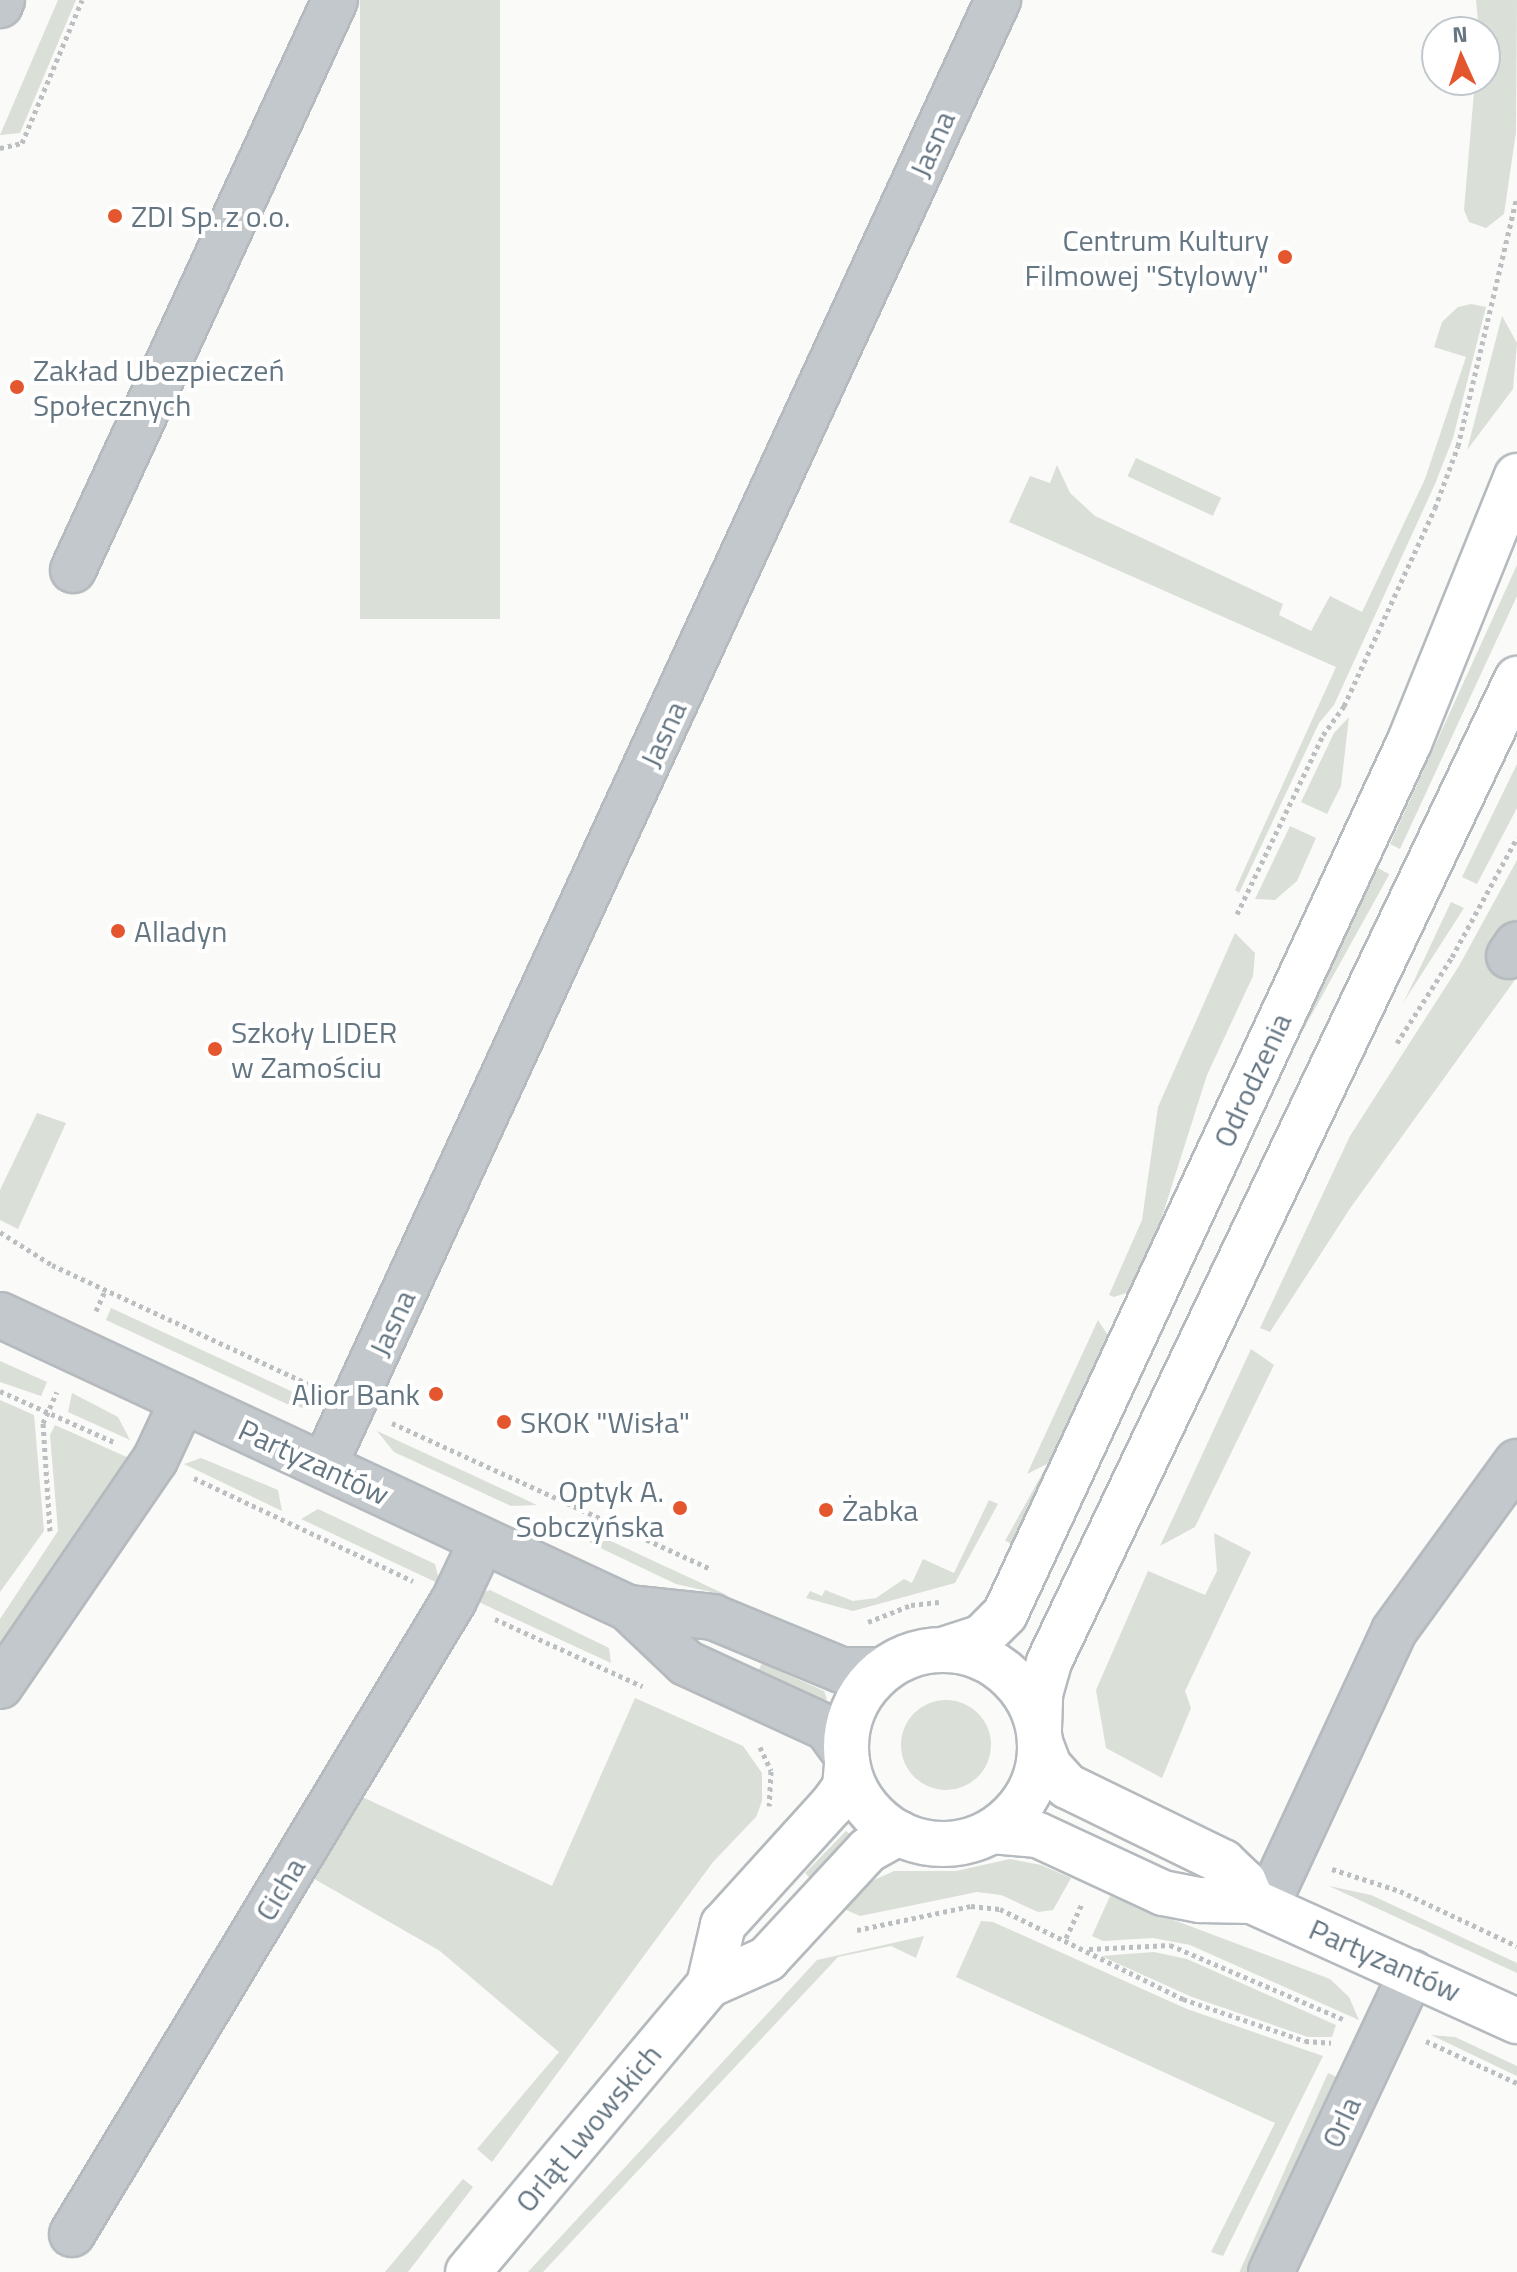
<!DOCTYPE html>
<meta charset="utf-8">
<style>
body{margin:0}
#map{position:relative;width:1517px;height:2272px;overflow:hidden;background:#fafaf8;font-family:"Titillium Web",sans-serif}
div>[style]{position:absolute}
.green>*{inset:0;background:#dadfd7;transform-origin:0 0}
.round{border-radius:50%}
.path>*{height:5px;margin-top:-2.5px;transform-origin:0;background:repeating-linear-gradient(90deg,#bbbfc2 0 4px,transparent 0 8px)}
.roads{filter:drop-shadow(2px 0 #b5babe) drop-shadow(-2px 0 #b5babe) drop-shadow(0 2px #b5babe) drop-shadow(0 -2px #b5babe)}
.minor>*{height:44px;margin:-22px;padding:0 22px;transform-origin:22px;border-radius:22px;background:#c3c8cc}
.major>*{height:44px;margin:-22px;padding:0 22px;transform-origin:22px;border-radius:22px;background:#fff}
.major>.ring{margin:-22px;padding:0;box-sizing:content-box;background:none;border:44px solid #fff;border-radius:50%}
.dots>*{width:22px;height:22px;translate:-50% -50%;box-sizing:border-box;border:4px solid #fff;border-radius:50%}
span{translate:-50% -50%;white-space:nowrap;text-align:center;line-height:1.15;-webkit-text-stroke:8px #fff;paint-order:stroke}
.street-label{font-size:30px;color:#657683}
.poi-label{font-size:30px;color:#657683}
.left{translate:0 -50%;text-align:left}
.right{translate:-100% -50%;text-align:right}
.north{position:absolute;left:1421px;top:16px;width:80px;height:80px;box-sizing:border-box;background:#fff;border:2px solid #c1c8cd;border-radius:50%;rotate:357deg;font-size:22px;font-weight:700;line-height:32px;text-align:center;color:#657683}
.north::after{content:'';display:block;margin:auto;width:28px;height:36px;background:#e4572e;clip-path:polygon(50% 0,100% 100%,50% 72%,0 100%)}
</style>
<div id="map">
<div class="green">
<div style="clip-path:polygon(58px 0,76px 0,20px 133px,0 135px)"></div>
<div style="left:360px;top:0;width:140px;height:619px"></div>
<div style="clip-path:polygon(1476px 0,1517px 0,1516px 132px,1504px 214px,1486px 228px,1469px 222px,1464px 210px,1475px 80px,1485px 80px,1485px 32px,1479px 32px)"></div>
<div style="clip-path:polygon(1471px 304px,1486px 307px,1453px 438px,1435px 484px,1334px 705px,1319px 723px,1239px 893px,1235px 890px,1336px 667px,1009px 522px,1030px 476px,1050px 483px,1057px 465px,1070px 493px,1095px 516px,1283px 604px,1279px 615px,1311px 631px,1330px 596px,1362px 612px,1425px 479px,1466px 357px,1434px 347px,1442px 322px,1458px 307px)"></div>
<div style="clip-path:polygon(1502px 316px,1517px 343px,1513px 389px,1467px 450px)"></div>
<div style="left:1136px;top:458px;width:94px;height:20px;rotate:25deg"></div>
<div style="clip-path:polygon(1517px 565px,1517px 596px,1400px 849px,1390px 844px)"></div>
<div style="clip-path:polygon(1349px 717px,1341px 786px,1327px 814px,1301px 802px,1334px 733px)"></div>
<div style="clip-path:polygon(1517px 764px,1517px 808px,1477px 884px,1462px 877px)"></div>
<div style="clip-path:polygon(1290px 826px,1316px 838px,1297px 881px,1275px 900px,1255px 899px)"></div>
<div style="clip-path:polygon(1517px 860px,1517px 922px,1491px 961px,1517px 977px,1351px 1207px,1270px 1332px,1260px 1328px,1350px 1136px,1459px 966px)"></div>
<div style="left:1378px;top:868px;width:13px;height:769px;rotate:29deg"></div>
<div style="clip-path:polygon(1451px 902px,1464px 908px,1403px 1003px,1411px 987px)"></div>
<div style="clip-path:polygon(1235px 933px,1255px 953px,1253px 976px,1207px 1075px,1160px 1223px,1129px 1292px,1114px 1297px,1109px 1295px,1142px 1220px,1158px 1107px)"></div>
<div style="clip-path:polygon(37px 1113px,66px 1123px,18px 1229px,0 1220px,0 1190px)"></div>
<div style="clip-path:polygon(111px 1308px,319px 1404px,303px 1408px,287px 1404px,106px 1320px)"></div>
<div style="clip-path:polygon(1098px 1320px,1109px 1337px,1051px 1462px,1027px 1474px)"></div>
<div style="clip-path:polygon(1251px 1349px,1274px 1365px,1195px 1527px,1160px 1546px)"></div>
<div style="clip-path:polygon(0 1361px,47px 1382px,41px 1396px,0 1382px)"></div>
<div style="clip-path:polygon(72px 1393px,118px 1417px,130px 1440px,68px 1412px)"></div>
<div style="clip-path:polygon(0 1400px,34px 1415px,44px 1531px,0 1592px)"></div>
<div style="clip-path:polygon(55px 1425px,129px 1458px,0 1650px,0 1619px,58px 1531px,50px 1435px)"></div>
<div style="clip-path:polygon(377px 1431px,537px 1505px,511px 1506px,394px 1452px)"></div>
<div style="clip-path:polygon(201px 1458px,278px 1490px,282px 1511px,184px 1464px)"></div>
<div style="clip-path:polygon(989px 1500px,998px 1504px,955px 1583px,853px 1611px,806px 1598px,810px 1591px,822px 1596px,825px 1590px,853px 1601px,876px 1598px,904px 1579px,912px 1583px,923px 1559px,954px 1573px)"></div>
<div style="clip-path:polygon(318px 1509px,435px 1564px,440px 1584px,301px 1519px)"></div>
<div style="clip-path:polygon(572px 1523px,729px 1596px,676px 1584px,592px 1544px)"></div>
<div style="clip-path:polygon(1214px 1533px,1251px 1552px,1185px 1691px,1191px 1708px,1162px 1778px,1106px 1748px,1096px 1690px,1148px 1571px,1205px 1595px,1217px 1571px)"></div>
<div style="clip-path:polygon(490px 1590px,609px 1648px,611px 1663px,468px 1597px)"></div>
<div style="clip-path:polygon(762px 1663px,824px 1691px,827px 1699px,819px 1703px,757px 1674px)"></div>
<div style="clip-path:polygon(635px 1698px,743px 1746px,762px 1773px,762px 1801px,756px 1817px,713px 1862px,492px 2162px,477px 2149px,559px 2052px,440px 1951px,304px 1873px,354px 1793px,552px 1886px)"></div>
<div class="round" style="left:901px;top:1700px;width:90px;height:90px"></div>
<div style="clip-path:polygon(846px 1831px,852px 1836px,813px 1881px,805px 1873px)"></div>
<div style="clip-path:polygon(1010px 1859px,1041px 1865px,1071px 1878px,1053px 1910px,1038px 1912px,1001px 1895px,977px 1892px,860px 1916px,844px 1909px,872px 1881px,894px 1871px,956px 1871px)"></div>
<div style="clip-path:polygon(1329px 1886px,1371px 1895px,1517px 1963px,1517px 1973px)"></div>
<div style="clip-path:polygon(1110px 1896px,1330px 1979px,1349px 1997px,1359px 2020px,1190px 1945px,1153px 1938px,1103px 1941px,1092px 1936px)"></div>
<div style="clip-path:polygon(981px 1921px,993px 1922px,1187px 2009px,1323px 2056px,1223px 2256px,1211px 2252px,1275px 2123px,956px 1977px)"></div>
<div style="clip-path:polygon(924px 1936px,916px 1958px,891px 1946px,838px 1957px,543px 2272px,528px 2272px,817px 1960px)"></div>
<div style="clip-path:polygon(1154px 1952px,1187px 1959px,1336px 2025px,1332px 2037px,1308px 2037px,1192px 1997px,1101px 1956px)"></div>
<div style="clip-path:polygon(1431px 2035px,1455px 2037px,1517px 2066px,1517px 2076px)"></div>
<div style="left:1328px;top:2073px;width:12px;height:221px;rotate:24deg"></div>
<div style="clip-path:polygon(463px 2179px,473px 2187px,408px 2272px,385px 2272px)"></div>
</div>
<div class="path">
<div style="left:0;top:148px;width:23px;rotate:-13deg"></div>
<div style="left:22px;top:143px;width:155px;rotate:-67.2deg"></div>
<div style="left:1237px;top:914px;width:199px;rotate:-64.3deg"></div>
<div style="left:1323px;top:735px;width:36px;rotate:-54deg"></div>
<div style="left:1344px;top:706px;width:218px;rotate:-65.3deg"></div>
<div style="left:1435px;top:508px;width:66px;rotate:-69.6deg"></div>
<div style="left:1458px;top:446px;width:256px;rotate:-76.7deg"></div>
<div style="left:1397px;top:1043px;width:102px;rotate:-57.4deg"></div>
<div style="left:1452px;top:957px;width:136px;rotate:-61.4deg"></div>
<div style="left:0;top:1232px;width:62px;rotate:32.4deg"></div>
<div style="left:52px;top:1265px;width:285px;rotate:24.9deg"></div>
<div style="left:96px;top:1311px;width:22px;rotate:-66deg"></div>
<div style="left:0;top:1391px;width:127px;rotate:24.1deg"></div>
<div style="left:392px;top:1423px;width:351px;rotate:24.6deg"></div>
<div style="left:194px;top:1478px;width:242px;rotate:25.2deg"></div>
<div style="left:50px;top:1531px;width:108px;rotate:-93.7deg"></div>
<div style="left:43px;top:1423px;width:34px;rotate:-66deg"></div>
<div style="left:495px;top:1619px;width:162px;rotate:24.5deg"></div>
<div style="left:868px;top:1622px;width:46px;rotate:-21.6deg"></div>
<div style="left:911px;top:1605px;width:28px;rotate:-6deg"></div>
<div style="left:760px;top:1747px;width:26px;rotate:65deg"></div>
<div style="left:771px;top:1771px;width:35px;rotate:93deg"></div>
<div style="left:1332px;top:1869px;width:71px;rotate:17.9deg"></div>
<div style="left:1400px;top:1891px;width:129px;rotate:25.2deg"></div>
<div style="left:857px;top:1930px;width:116px;rotate:-11.9deg"></div>
<div style="left:971px;top:1906px;width:29px;rotate:6deg"></div>
<div style="left:1000px;top:1909px;width:204px;rotate:26.2deg"></div>
<div style="left:1183px;top:1999px;width:129px;rotate:19deg"></div>
<div style="left:1305px;top:2041px;width:26px;rotate:4deg"></div>
<div style="left:1066px;top:1938px;width:38px;rotate:-65deg"></div>
<div style="left:1089px;top:1949px;width:81px;rotate:-2.8deg"></div>
<div style="left:1170px;top:1945px;width:188px;rotate:23.2deg"></div>
<div style="left:1426px;top:2041px;width:100px;rotate:24.8deg"></div>
</div>
<div class="roads">
<div class="minor">
<div style="left:0;top:5px;width:5px;rotate:-68deg"></div>
<div style="left:73px;top:570px;width:627px;rotate:-65.31deg"></div>
<div style="left:1509px;top:956px;width:14px;rotate:-56deg"></div>
<div style="left:0;top:1315px;width:693px;rotate:25.01deg"></div>
<div style="left:628px;top:1608px;width:80px;rotate:43.5deg"></div>
<div style="left:686px;top:1663px;width:155px;rotate:24.7deg"></div>
<div style="left:827px;top:1728px;width:32px;rotate:54deg"></div>
<div style="left:324px;top:1466px;width:1614px;rotate:-65.31deg"></div>
<div style="left:628px;top:1608px;width:85px;rotate:6deg"></div>
<div style="left:713px;top:1617px;width:139px;rotate:22.5deg"></div>
<div style="left:841px;top:1670px;width:42px"></div>
<div style="left:0;top:1686px;width:274px;rotate:-55.6deg"></div>
<div style="left:155px;top:1460px;width:66px;rotate:-65deg"></div>
<div style="left:1266px;top:1907px;width:304px;rotate:-65.1deg"></div>
<div style="left:1394px;top:1631px;width:209px;rotate:-54deg"></div>
<div style="left:72px;top:2234px;width:740px;rotate:-58.93deg"></div>
<div style="left:454px;top:1600px;width:65px;rotate:-64.6deg"></div>
<div style="left:1271px;top:2272px;width:331px;rotate:-64.8deg"></div>
</div>
<div class="major">
<div style="left:946px;top:1649px;width:38px;rotate:-18deg"></div>
<div style="left:982px;top:1637px;width:33px;rotate:-45deg"></div>
<div style="left:1005px;top:1614px;width:960px;rotate:-65.12deg"></div>
<div style="left:1409px;top:743px;width:288px;rotate:-68deg"></div>
<div class="ring" style="left:846px;top:1650px;width:150px;height:150px"></div>
<div style="left:1039px;top:1729px;width:35px;rotate:-88deg"></div>
<div style="left:1040px;top:1694px;width:33px;rotate:-74deg"></div>
<div style="left:1049px;top:1662px;width:1089px;rotate:-64.54deg"></div>
<div style="left:1041px;top:1745px;width:22px;rotate:69deg"></div>
<div style="left:1049px;top:1766px;width:27px;rotate:48deg"></div>
<div style="left:1067px;top:1786px;width:174px;rotate:26deg"></div>
<div style="left:1223px;top:1862px;width:29px;rotate:44deg"></div>
<div style="left:1244px;top:1882px;width:21px;rotate:67deg"></div>
<div style="left:992px;top:1831px;width:46px;rotate:5deg"></div>
<div style="left:1038px;top:1835px;width:138px;rotate:24.9deg"></div>
<div style="left:1163px;top:1893px;width:38px;rotate:11deg"></div>
<div style="left:1200px;top:1900px;width:52px;rotate:1.1deg"></div>
<div style="left:1252px;top:1901px;width:291px;rotate:24.4deg"></div>
<div style="left:709px;top:1985px;width:62px;rotate:-76.9deg"></div>
<div style="left:723px;top:1925px;width:162px;rotate:-47.8deg"></div>
<div style="left:832px;top:1805px;width:22px;rotate:-54deg"></div>
<div style="left:845px;top:1787px;width:25px;rotate:-85deg"></div>
<div style="left:468px;top:2272px;width:375px;rotate:-50deg"></div>
<div style="left:709px;top:1985px;width:64px;rotate:-24.1deg"></div>
<div style="left:767px;top:1959px;width:149px;rotate:-47.2deg"></div>
<div style="left:868px;top:1850px;width:35px;rotate:-29deg"></div>
</div>
</div>
<div class="dots">
<div style="left:115px;top:216px;background:#e4572e"></div>
<div style="left:1285px;top:257px;background:#e4572e"></div>
<div style="left:17px;top:387px;background:#e4572e"></div>
<div style="left:118px;top:931px;background:#e4572e"></div>
<div style="left:215px;top:1049px;background:#e4572e"></div>
<div style="left:436px;top:1394px;background:#e4572e"></div>
<div style="left:504px;top:1422px;background:#e4572e"></div>
<div style="left:680px;top:1508px;background:#e4572e"></div>
<div style="left:826px;top:1510px;background:#e4572e"></div>
</div>
<div class="street-label">
<span style="left:932px;top:144px;rotate:-66deg">Jasna</span>
<span style="left:663px;top:734px;rotate:-65deg">Jasna</span>
<span style="left:1252px;top:1080px;rotate:-65deg">Odrodzenia</span>
<span style="left:392px;top:1323px;rotate:-65deg">Jasna</span>
<span style="left:314px;top:1462px;rotate:25deg">Partyzantów</span>
<span style="left:280px;top:1889px;rotate:-59deg">Cicha</span>
<span style="left:1385px;top:1960px;rotate:24deg">Partyzantów</span>
<span style="left:1341px;top:2122px;rotate:-65deg">Orla</span>
<span style="left:588px;top:2128px;rotate:-50deg">Orląt Lwowskich</span>
</div>
<div class="poi-label">
<span class="left" style="left:131px;top:216px">ZDI Sp. z o.o.</span>
<span class="right" style="left:1269px;top:257px">Centrum Kultury<br>Filmowej "Stylowy"</span>
<span class="left" style="left:33px;top:387px">Zakład Ubezpieczeń<br>Społecznych</span>
<span class="left" style="left:134px;top:931px">Alladyn</span>
<span class="left" style="left:231px;top:1049px">Szkoły LIDER<br>w Zamościu</span>
<span class="right" style="left:420px;top:1394px">Alior Bank</span>
<span class="left" style="left:520px;top:1422px">SKOK "Wisła"</span>
<span class="right" style="left:664px;top:1508px">Optyk A.<br>Sobczyńska</span>
<span class="left" style="left:842px;top:1510px">Żabka</span>
</div>
<div class="north">N</div>
</div>
